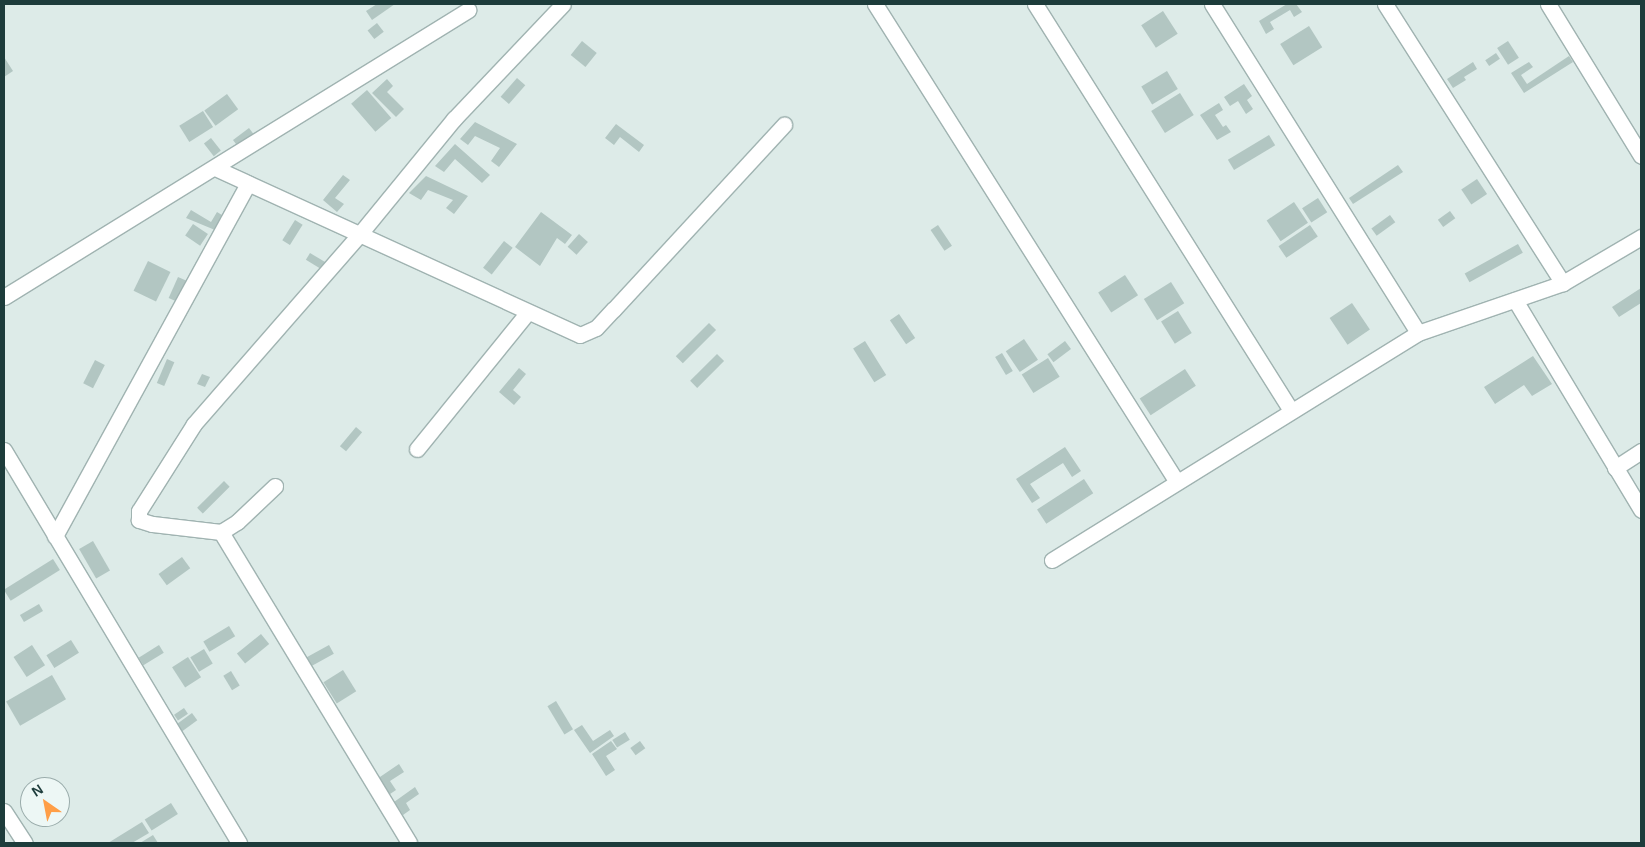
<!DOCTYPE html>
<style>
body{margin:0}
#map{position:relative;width:1645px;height:847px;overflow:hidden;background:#ddebe8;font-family:Helvetica,sans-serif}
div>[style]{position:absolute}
.building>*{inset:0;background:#b2c6c2;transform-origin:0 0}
.roads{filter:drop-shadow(1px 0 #a0b3b1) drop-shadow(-1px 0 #a0b3b1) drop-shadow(0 1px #a0b3b1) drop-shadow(0 -1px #a0b3b1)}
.minor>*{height:15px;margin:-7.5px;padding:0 7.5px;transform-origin:7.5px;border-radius:7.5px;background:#fff}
span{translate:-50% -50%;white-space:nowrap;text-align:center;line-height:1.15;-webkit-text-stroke:4px #edf7f5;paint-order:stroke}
.frame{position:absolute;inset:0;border:5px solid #1d3c3b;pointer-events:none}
.north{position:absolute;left:20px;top:777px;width:50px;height:50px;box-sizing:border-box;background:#edf7f5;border:1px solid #9aacab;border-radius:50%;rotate:327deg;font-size:14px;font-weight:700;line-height:20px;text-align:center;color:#1d3c3b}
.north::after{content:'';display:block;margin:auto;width:18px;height:22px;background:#ff9e47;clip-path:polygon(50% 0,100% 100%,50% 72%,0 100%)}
</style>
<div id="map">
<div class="building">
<div style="clip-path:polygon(377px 4px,395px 4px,372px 20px,366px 11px)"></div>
<div style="clip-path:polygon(1287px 4px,1296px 4px,1302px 12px,1294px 17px,1290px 10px,1270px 22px,1274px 29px,1266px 34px,1259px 21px)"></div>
<div style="left:1163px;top:11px;width:27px;height:26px;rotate:57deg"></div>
<div style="left:377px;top:23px;width:11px;height:12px;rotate:52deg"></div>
<div style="left:1309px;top:26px;width:25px;height:34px;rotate:58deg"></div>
<div style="left:582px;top:41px;width:19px;height:18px;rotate:39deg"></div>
<div style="left:1508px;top:41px;width:20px;height:13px;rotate:57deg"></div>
<div style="left:1496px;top:53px;width:7px;height:13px;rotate:56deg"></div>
<div style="clip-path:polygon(1569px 56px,1573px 62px,1524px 93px,1511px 73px,1529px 62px,1533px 67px,1521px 75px,1527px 84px)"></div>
<div style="clip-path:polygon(4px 57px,13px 71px,4px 77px)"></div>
<div style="clip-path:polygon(1473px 62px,1477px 69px,1464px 77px,1466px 80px,1453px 88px,1447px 79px)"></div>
<div style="left:1167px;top:71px;width:21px;height:30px;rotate:59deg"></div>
<div style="left:517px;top:78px;width:11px;height:25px;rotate:41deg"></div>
<div style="clip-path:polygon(387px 79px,393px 86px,387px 92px,404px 109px,396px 117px,372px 93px)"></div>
<div style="clip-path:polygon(1244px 84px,1252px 96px,1247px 100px,1253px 109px,1246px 114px,1238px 101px,1230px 106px,1224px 97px)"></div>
<div style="left:367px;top:90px;width:37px;height:21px;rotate:49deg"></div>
<div style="left:1180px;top:93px;width:26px;height:34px;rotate:58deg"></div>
<div style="left:227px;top:94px;width:19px;height:28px;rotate:54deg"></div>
<div style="clip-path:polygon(1219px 103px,1223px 110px,1215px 115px,1223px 127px,1226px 125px,1231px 132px,1217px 140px,1200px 115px)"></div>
<div style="left:203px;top:111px;width:19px;height:28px;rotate:58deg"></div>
<div style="clip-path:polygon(475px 122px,517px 144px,499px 167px,491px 161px,500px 148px,475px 136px,468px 145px,460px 139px)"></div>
<div style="clip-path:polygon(616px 124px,644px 145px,639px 152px,620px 137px,614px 145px,605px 138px)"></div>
<div style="left:249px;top:128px;width:10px;height:20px;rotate:53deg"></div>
<div style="left:1269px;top:135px;width:12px;height:48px;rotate:59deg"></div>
<div style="left:211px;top:138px;width:16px;height:9px;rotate:52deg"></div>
<div style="clip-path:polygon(455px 144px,490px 175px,482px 183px,455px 159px,444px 172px,435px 166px)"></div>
<div style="clip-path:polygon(1398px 165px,1403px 172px,1353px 204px,1349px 198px)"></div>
<div style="clip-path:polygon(343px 175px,350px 180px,335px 198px,344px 204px,337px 212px,323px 200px)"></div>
<div style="clip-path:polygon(426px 176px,468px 196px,454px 214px,446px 208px,453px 200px,428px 190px,421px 200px,409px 193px)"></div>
<div style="left:1477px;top:179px;width:18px;height:19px;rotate:56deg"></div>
<div style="left:1318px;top:198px;width:17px;height:19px;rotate:57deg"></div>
<div style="left:1294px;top:202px;width:25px;height:33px;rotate:56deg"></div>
<div style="clip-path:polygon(191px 210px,211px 222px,217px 212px,222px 215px,215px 230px,186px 218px)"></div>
<div style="left:1450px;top:211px;width:9px;height:15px;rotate:54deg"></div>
<div style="clip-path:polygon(541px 212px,572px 235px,565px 244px,557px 238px,540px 266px,515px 247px)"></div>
<div style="left:1390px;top:215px;width:9px;height:23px;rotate:54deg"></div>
<div style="left:295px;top:220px;width:9px;height:24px;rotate:32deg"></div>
<div style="left:193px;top:224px;width:18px;height:14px;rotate:34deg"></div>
<div style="left:938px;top:225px;width:25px;height:9px;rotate:56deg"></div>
<div style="left:1310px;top:225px;width:14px;height:38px;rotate:56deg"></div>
<div style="left:579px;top:234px;width:12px;height:17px;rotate:42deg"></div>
<div style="left:504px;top:241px;width:11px;height:34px;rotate:38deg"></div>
<div style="left:1518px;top:244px;width:10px;height:61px;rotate:61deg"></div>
<div style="left:310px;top:253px;width:21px;height:8px;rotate:31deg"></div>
<div style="left:148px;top:261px;width:25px;height:33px;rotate:26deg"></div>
<div style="left:1125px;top:275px;width:24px;height:32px;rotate:57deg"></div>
<div style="left:178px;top:277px;width:10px;height:23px;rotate:24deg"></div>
<div style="left:1171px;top:282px;width:25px;height:32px;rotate:58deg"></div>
<div style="clip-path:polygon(1641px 288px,1641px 303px,1619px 317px,1612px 307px)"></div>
<div style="left:1352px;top:303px;width:32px;height:27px;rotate:56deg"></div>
<div style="left:1178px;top:311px;width:26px;height:20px;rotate:58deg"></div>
<div style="left:899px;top:314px;width:29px;height:11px;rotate:56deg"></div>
<div style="left:709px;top:323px;width:10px;height:47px;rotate:45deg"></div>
<div style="left:1024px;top:339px;width:25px;height:22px;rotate:56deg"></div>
<div style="left:865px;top:341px;width:40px;height:14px;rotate:58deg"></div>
<div style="left:1065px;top:341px;width:10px;height:22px;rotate:53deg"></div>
<div style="left:1002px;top:353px;width:21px;height:8px;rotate:59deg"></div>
<div style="left:717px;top:354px;width:10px;height:38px;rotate:45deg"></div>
<div style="clip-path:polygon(1533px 356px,1552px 384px,1532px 396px,1524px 385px,1495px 404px,1484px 387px)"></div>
<div style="left:1048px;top:358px;width:22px;height:31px;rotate:58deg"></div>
<div style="left:167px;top:359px;width:8px;height:26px;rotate:23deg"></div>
<div style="left:95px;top:360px;width:11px;height:26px;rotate:27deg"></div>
<div style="clip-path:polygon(519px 368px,526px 374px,513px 390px,521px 397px,514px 405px,499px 392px)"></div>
<div style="left:1185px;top:369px;width:20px;height:54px;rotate:57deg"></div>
<div style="clip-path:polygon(202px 374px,210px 377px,205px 387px,197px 384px)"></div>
<div style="left:356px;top:427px;width:8px;height:25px;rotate:40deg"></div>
<div style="clip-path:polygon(1065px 447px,1081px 471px,1072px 477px,1063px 463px,1030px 484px,1040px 498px,1032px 503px,1016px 479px)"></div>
<div style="left:1084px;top:479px;width:17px;height:56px;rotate:57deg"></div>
<div style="left:224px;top:481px;width:8px;height:38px;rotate:45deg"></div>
<div style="left:93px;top:541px;width:34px;height:16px;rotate:60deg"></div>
<div style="left:182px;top:557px;width:14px;height:29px;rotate:54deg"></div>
<div style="left:53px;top:559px;width:13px;height:58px;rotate:58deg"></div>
<div style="left:39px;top:604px;width:8px;height:22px;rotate:60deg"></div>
<div style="left:229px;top:626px;width:12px;height:30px;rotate:59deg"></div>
<div style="left:261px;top:634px;width:13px;height:31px;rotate:51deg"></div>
<div style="left:71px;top:640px;width:15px;height:29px;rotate:58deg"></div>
<div style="left:32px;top:645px;width:24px;height:22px;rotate:57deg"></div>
<div style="left:159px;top:645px;width:9px;height:24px;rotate:58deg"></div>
<div style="left:329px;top:645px;width:10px;height:27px;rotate:61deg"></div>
<div style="left:204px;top:649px;width:17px;height:16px;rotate:59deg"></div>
<div style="left:188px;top:657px;width:24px;height:19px;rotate:57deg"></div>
<div style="left:343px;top:670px;width:25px;height:23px;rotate:58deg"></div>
<div style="left:231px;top:671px;width:17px;height:9px;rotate:59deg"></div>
<div style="left:52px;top:675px;width:28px;height:53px;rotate:60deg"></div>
<div style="left:556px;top:701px;width:33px;height:10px;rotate:59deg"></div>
<div style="left:184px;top:708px;width:7px;height:12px;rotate:56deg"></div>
<div style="left:192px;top:713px;width:9px;height:19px;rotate:54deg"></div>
<div style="clip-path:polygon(582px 725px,593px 741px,610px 730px,614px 736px,590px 753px,574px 730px)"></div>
<div style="left:625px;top:732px;width:9px;height:15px;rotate:58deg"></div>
<div style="clip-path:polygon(611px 741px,617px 749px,606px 756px,615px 770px,606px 776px,592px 754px)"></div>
<div style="left:640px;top:741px;width:9px;height:12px;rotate:54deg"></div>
<div style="clip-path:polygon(399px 764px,404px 772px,390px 781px,396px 790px,387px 796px,377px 779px)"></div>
<div style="clip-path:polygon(415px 787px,419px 794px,406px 803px,410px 810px,403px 815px,394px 802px)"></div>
<div style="left:171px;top:803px;width:13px;height:31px;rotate:58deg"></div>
<div style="clip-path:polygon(142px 822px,149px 833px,132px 843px,108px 843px)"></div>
<div style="clip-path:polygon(153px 835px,158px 843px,140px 843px)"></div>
</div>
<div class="roads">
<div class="minor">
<div style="left:875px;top:4px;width:565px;rotate:57.72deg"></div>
<div style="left:1035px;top:4px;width:481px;rotate:57.8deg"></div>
<div style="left:1212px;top:4px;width:388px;rotate:57.9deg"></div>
<div style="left:1385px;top:4px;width:331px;rotate:57.5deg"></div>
<div style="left:1548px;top:4px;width:178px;rotate:58.5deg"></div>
<div style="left:215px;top:168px;width:401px;rotate:24.6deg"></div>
<div style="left:580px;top:335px;width:17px;rotate:-24deg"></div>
<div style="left:596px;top:328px;width:26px;rotate:-47deg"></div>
<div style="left:614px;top:309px;width:251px;rotate:-47.3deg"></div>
<div style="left:4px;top:297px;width:546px;rotate:-31.74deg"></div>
<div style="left:1515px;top:300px;width:245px;rotate:59deg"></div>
<div style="left:417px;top:449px;width:176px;rotate:-51deg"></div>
<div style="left:4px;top:450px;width:458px;rotate:59.1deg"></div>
<div style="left:1615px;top:468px;width:31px;rotate:-33deg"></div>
<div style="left:275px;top:486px;width:52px;rotate:136.5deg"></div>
<div style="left:237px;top:522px;width:19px;rotate:148deg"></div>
<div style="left:221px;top:532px;width:69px;rotate:-173.4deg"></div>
<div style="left:152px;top:524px;width:14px;rotate:-163deg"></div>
<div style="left:139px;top:520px;width:9px;rotate:-90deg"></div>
<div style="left:139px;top:511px;width:103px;rotate:-57.7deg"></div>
<div style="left:194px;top:424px;width:251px;rotate:-48.9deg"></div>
<div style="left:359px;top:235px;width:150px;rotate:-50.7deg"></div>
<div style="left:454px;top:119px;width:158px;rotate:-46.5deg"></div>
<div style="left:221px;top:532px;width:363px;rotate:58.8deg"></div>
<div style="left:55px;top:536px;width:402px;rotate:-61.3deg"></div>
<div style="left:1052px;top:560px;width:431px;rotate:-31.8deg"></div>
<div style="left:1418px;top:333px;width:153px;rotate:-19deg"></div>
<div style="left:1563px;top:283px;width:91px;rotate:-30.5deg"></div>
<div style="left:4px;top:811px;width:38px;rotate:57deg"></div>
</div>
</div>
<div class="frame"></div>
<div class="north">N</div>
</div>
